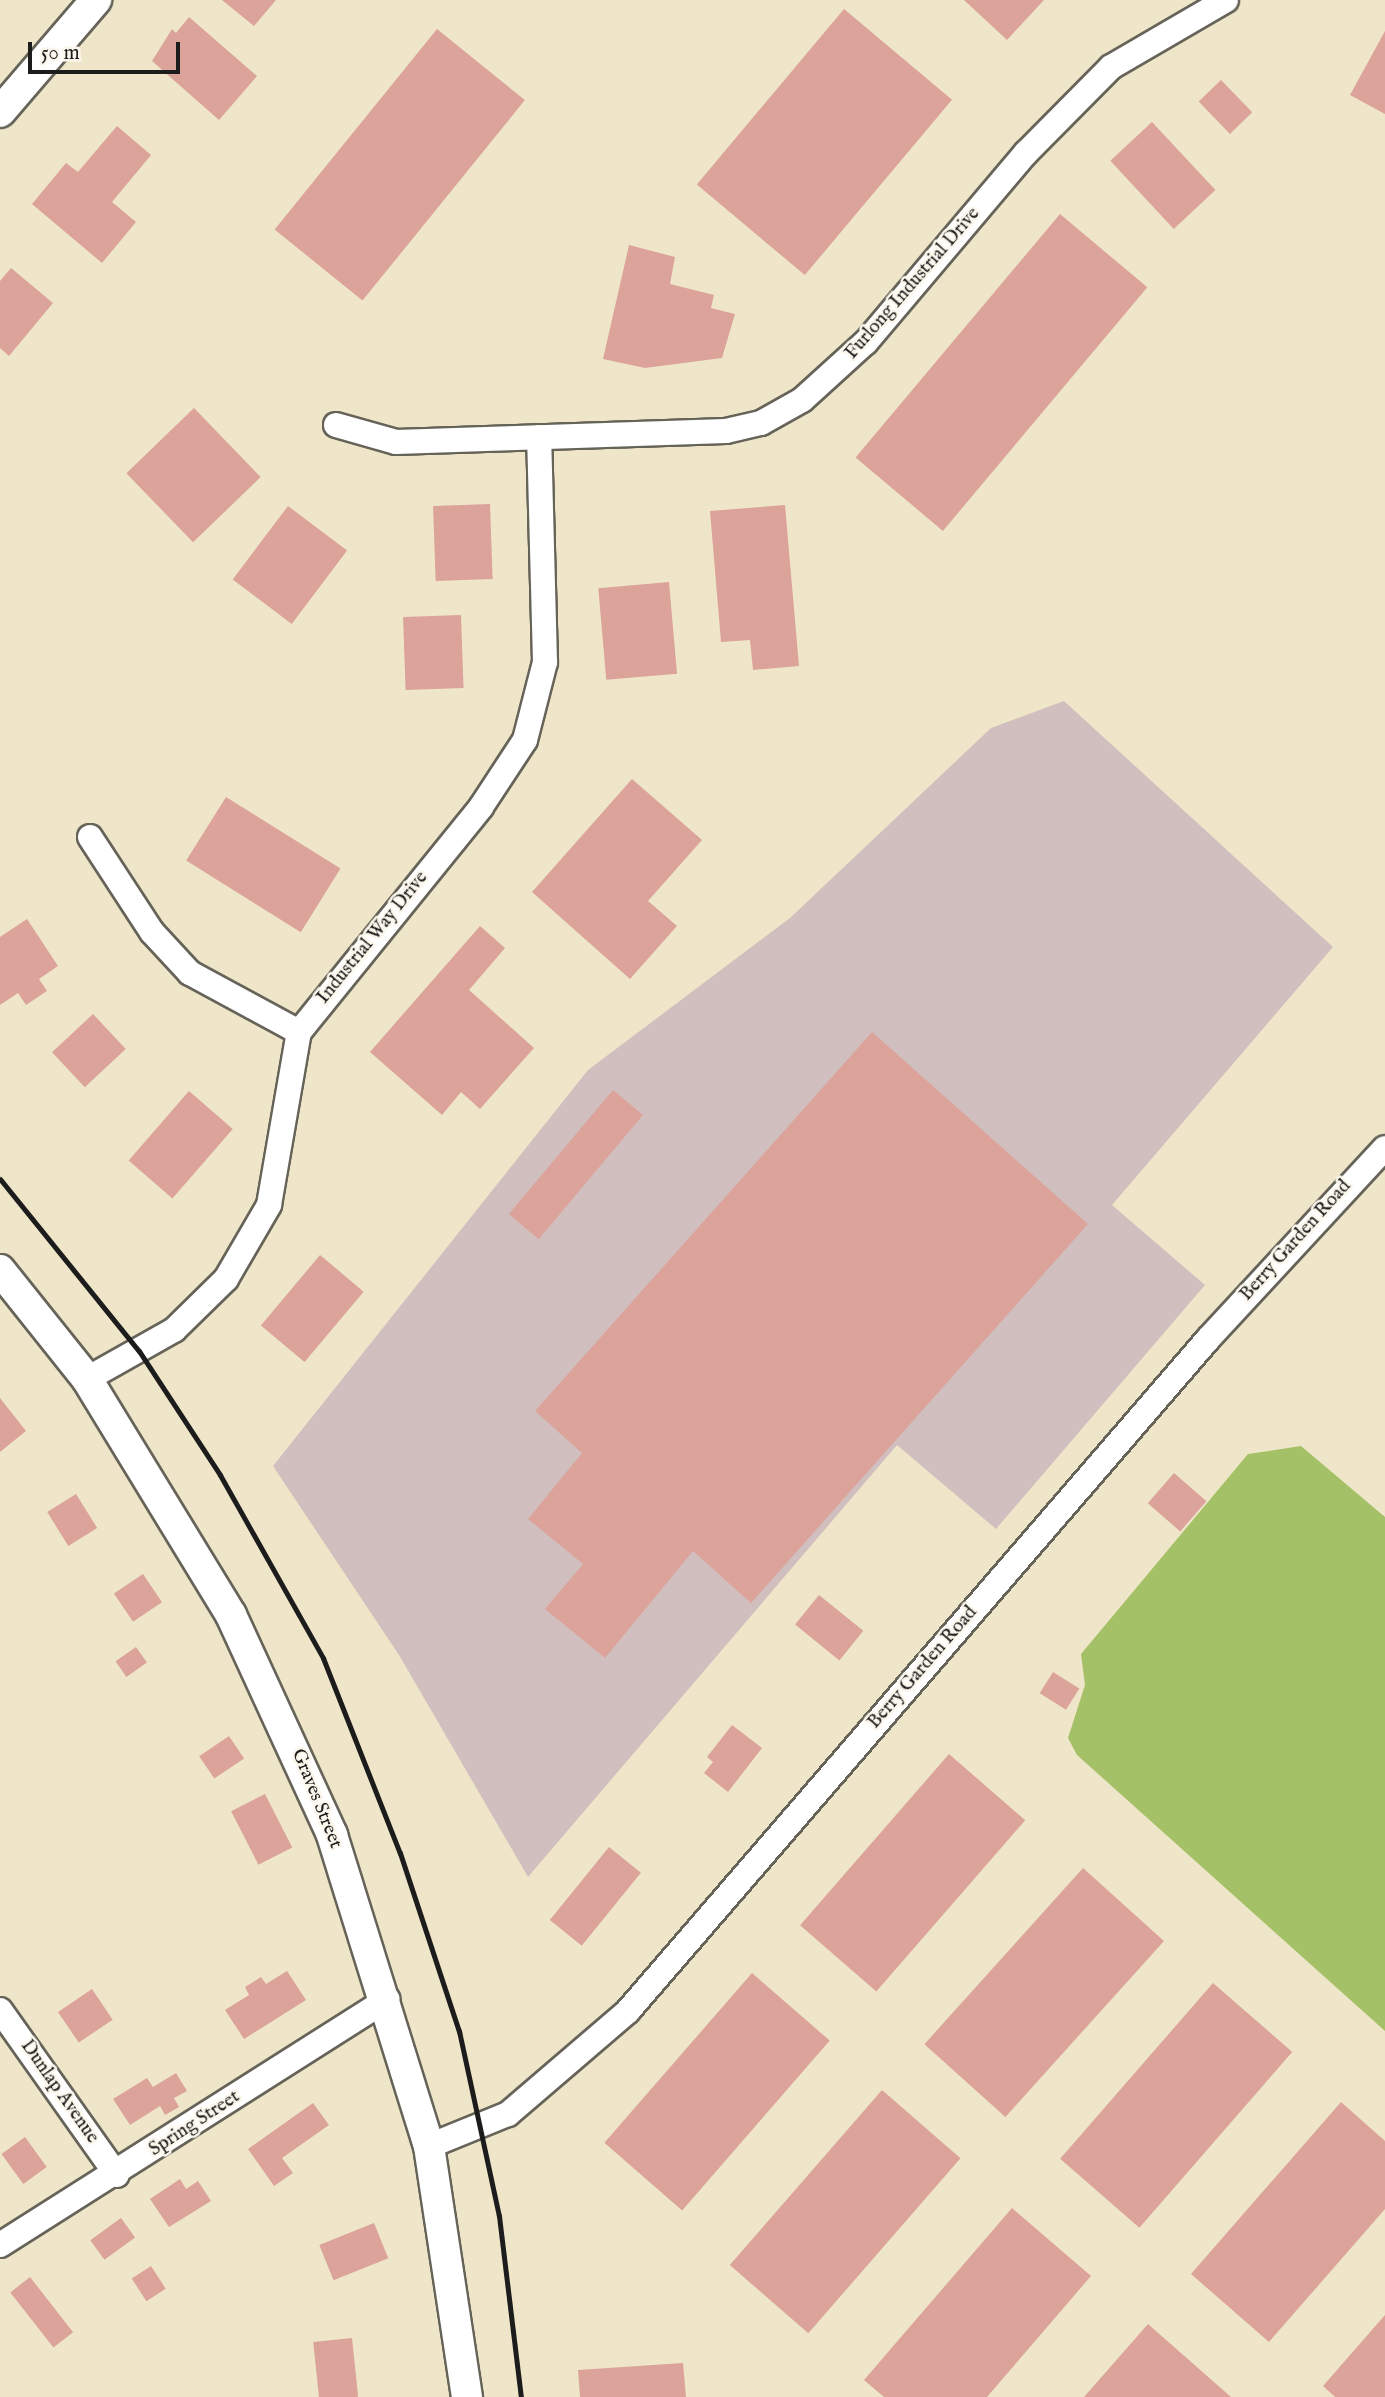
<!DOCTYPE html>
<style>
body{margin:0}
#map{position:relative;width:1385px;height:2397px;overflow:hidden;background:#efe6c9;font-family:"IM FELL English",serif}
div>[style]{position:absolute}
.industrial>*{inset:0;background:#d1bfbf}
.green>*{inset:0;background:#a5c167}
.building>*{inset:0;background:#dba39a;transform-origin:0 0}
.roads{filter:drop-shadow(2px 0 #666359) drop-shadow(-2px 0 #666359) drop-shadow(0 2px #666359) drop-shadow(0 -2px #666359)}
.minor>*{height:24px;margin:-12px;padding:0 12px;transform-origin:12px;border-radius:12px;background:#fff}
.tertiary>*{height:30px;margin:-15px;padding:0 15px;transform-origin:15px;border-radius:15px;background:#fff}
.rail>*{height:5px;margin:-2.5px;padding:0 2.5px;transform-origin:2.5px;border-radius:2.5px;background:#1c1c1c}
span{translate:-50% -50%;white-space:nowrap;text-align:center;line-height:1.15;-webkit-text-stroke:5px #fbf7ec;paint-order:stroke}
.street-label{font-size:19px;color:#1c1c1c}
.scale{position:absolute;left:28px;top:42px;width:152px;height:32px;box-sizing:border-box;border:4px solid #1c1c1c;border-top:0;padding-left:9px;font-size:21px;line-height:24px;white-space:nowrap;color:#1c1c1c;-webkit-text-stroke:5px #fbf7ec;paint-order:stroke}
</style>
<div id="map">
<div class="industrial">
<div style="clip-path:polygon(1064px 701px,1333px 947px,1112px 1205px,1205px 1285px,996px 1529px,897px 1445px,528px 1877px,399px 1655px,273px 1466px,588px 1070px,790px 918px,991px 728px)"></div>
</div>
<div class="green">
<div style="clip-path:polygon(1301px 1446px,1385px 1517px,1385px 2031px,1077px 1755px,1068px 1738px,1085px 1685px,1081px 1654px,1248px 1454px)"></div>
</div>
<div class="building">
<div style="clip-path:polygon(222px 0,276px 0,254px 26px)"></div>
<div style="clip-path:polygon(964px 0,1044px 0,1007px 40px)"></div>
<div style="left:844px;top:9px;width:141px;height:229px;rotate:40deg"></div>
<div style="clip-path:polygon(189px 17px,257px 76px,219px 120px,152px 61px,172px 29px,176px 33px)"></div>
<div style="left:437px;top:29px;width:113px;height:258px;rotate:39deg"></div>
<div style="clip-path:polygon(1385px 31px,1385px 114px,1350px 95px)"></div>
<div style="left:1221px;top:80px;width:45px;height:31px;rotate:46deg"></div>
<div style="left:1152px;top:122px;width:93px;height:57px;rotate:47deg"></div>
<div style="clip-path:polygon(117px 126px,151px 155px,112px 202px,136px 222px,102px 263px,32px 204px,66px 163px,78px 172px)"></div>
<div style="left:1060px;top:214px;width:114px;height:318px;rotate:40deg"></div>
<div style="clip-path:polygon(629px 245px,675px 257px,670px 284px,714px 295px,711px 308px,735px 314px,722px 358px,645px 368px,603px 359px)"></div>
<div style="clip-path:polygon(11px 268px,53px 303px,9px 356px,0 348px,0 281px)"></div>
<div style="left:194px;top:408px;width:96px;height:94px;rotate:46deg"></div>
<div style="left:490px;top:504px;width:75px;height:57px;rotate:88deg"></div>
<div style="clip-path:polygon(785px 505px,799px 666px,753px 670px,750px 640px,721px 642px,710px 511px)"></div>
<div style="left:288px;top:506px;width:74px;height:92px;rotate:37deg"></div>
<div style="left:669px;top:582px;width:92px;height:71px;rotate:85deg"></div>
<div style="left:461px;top:615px;width:73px;height:58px;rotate:88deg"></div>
<div style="clip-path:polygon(632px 779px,702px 840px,648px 901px,677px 926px,630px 979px,532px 892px)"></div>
<div style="left:226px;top:797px;width:135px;height:75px;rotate:32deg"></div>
<div style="clip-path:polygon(27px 919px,58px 966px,39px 979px,47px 991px,26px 1005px,18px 993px,0 1005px,0 937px)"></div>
<div style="clip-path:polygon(480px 926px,505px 948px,469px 990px,534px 1048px,480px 1109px,461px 1092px,442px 1115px,370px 1052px)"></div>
<div style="left:93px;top:1014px;width:48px;height:56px;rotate:47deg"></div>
<div style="clip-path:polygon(872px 1032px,1088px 1224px,751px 1603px,693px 1551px,605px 1658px,545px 1609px,583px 1564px,528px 1519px,582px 1453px,535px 1411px)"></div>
<div style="left:613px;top:1090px;width:39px;height:162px;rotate:40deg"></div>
<div style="left:189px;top:1091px;width:58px;height:92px;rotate:41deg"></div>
<div style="left:320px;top:1255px;width:57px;height:92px;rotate:40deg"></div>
<div style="clip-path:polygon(0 1398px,26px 1431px,0 1452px)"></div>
<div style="left:1174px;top:1473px;width:43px;height:40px;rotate:41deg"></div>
<div style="left:76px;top:1494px;width:40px;height:34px;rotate:58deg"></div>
<div style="left:143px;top:1574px;width:34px;height:35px;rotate:56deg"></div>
<div style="left:819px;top:1595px;width:57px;height:38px;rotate:39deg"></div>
<div style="left:136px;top:1647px;width:19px;height:25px;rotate:55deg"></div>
<div style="left:1053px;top:1672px;width:31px;height:25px;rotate:32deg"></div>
<div style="clip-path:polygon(732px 1725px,762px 1748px,728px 1792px,704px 1773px,713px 1762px,707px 1757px)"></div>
<div style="left:229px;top:1736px;width:27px;height:36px;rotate:56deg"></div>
<div style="left:949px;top:1754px;width:101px;height:227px;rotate:41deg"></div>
<div style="left:265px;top:1794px;width:60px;height:38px;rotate:63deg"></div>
<div style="left:609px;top:1847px;width:41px;height:94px;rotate:39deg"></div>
<div style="left:1083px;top:1868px;width:109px;height:237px;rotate:42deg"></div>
<div style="clip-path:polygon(287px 1971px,306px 2000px,244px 2039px,225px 2010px,249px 1995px,245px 1987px,261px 1977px,266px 1984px)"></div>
<div style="left:752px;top:1973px;width:103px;height:225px;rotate:41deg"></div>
<div style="left:1213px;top:1983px;width:105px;height:233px;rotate:41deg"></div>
<div style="left:92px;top:1989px;width:37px;height:41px;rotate:56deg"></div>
<div style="clip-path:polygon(176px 2073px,187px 2091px,174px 2098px,179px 2107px,165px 2115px,160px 2106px,130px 2125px,113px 2099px,147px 2078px,153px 2087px)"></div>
<div style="left:882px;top:2090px;width:104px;height:232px;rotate:41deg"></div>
<div style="clip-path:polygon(1341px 2102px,1385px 2141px,1385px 2209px,1269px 2342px,1191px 2274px)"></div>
<div style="clip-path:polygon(313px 2103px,329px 2125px,282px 2158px,293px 2173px,274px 2186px,248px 2149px)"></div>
<div style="left:25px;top:2137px;width:37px;height:29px;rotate:54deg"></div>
<div style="clip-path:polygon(180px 2179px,186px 2189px,198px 2181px,211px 2201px,169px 2227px,150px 2199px)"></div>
<div style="clip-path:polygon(1012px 2208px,1091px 2276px,987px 2397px,884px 2397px,864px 2380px)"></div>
<div style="left:121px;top:2218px;width:24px;height:38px;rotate:54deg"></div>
<div style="left:374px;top:2223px;width:38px;height:59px;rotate:68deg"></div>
<div style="left:151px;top:2266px;width:27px;height:23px;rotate:57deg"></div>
<div style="left:30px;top:2277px;width:70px;height:25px;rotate:52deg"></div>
<div style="clip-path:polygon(1385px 2315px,1385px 2397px,1335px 2397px,1323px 2386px)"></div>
<div style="clip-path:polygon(1148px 2324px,1231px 2397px,1084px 2397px)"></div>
<div style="left:352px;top:2338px;width:59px;height:39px;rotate:84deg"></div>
<div style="clip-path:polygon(683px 2363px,686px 2397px,580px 2397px,578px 2370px)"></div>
</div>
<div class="roads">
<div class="minor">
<div style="left:336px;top:425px;width:62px;rotate:15.8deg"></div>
<div style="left:396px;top:442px;width:330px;rotate:-1.9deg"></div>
<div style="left:726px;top:431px;width:36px;rotate:-13deg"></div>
<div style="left:761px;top:423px;width:47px;rotate:-29.3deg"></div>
<div style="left:802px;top:400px;width:86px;rotate:-42.2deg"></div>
<div style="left:866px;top:342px;width:248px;rotate:-49.8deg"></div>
<div style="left:1026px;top:153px;width:121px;rotate:-45.3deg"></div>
<div style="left:1111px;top:67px;width:133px;rotate:-30.2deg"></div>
<div style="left:90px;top:837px;width:113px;rotate:56.9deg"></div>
<div style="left:152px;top:932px;width:56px;rotate:47.2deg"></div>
<div style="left:190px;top:973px;width:124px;rotate:28.4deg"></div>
<div style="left:87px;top:1379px;width:100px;rotate:-29.4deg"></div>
<div style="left:174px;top:1330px;width:73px;rotate:-44.4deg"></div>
<div style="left:226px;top:1279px;width:86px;rotate:-59.8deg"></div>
<div style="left:269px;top:1205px;width:176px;rotate:-80.2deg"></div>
<div style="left:299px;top:1032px;width:289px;rotate:-51deg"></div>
<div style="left:481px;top:807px;width:80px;rotate:-56.7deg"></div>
<div style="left:525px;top:740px;width:81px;rotate:-75.6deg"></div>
<div style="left:545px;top:662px;width:225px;rotate:-91.5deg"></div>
<div style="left:0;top:2010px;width:202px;rotate:54.7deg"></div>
<div style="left:429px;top:2146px;width:85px;rotate:-22.1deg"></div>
<div style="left:508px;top:2114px;width:158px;rotate:-40.6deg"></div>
<div style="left:628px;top:2011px;width:888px;rotate:-49.2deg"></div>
<div style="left:1208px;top:1339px;width:260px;rotate:-47.2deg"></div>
<div style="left:0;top:2245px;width:459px;rotate:-32.4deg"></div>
</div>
<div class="tertiary">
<div style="left:0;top:112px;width:148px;rotate:-49.4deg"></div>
<div style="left:0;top:1270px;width:139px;rotate:51.4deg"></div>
<div style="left:87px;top:1379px;width:276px;rotate:58.6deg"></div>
<div style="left:231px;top:1615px;width:242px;rotate:65.3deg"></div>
<div style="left:332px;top:1835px;width:326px;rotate:72.7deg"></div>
<div style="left:429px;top:2146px;width:254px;rotate:81.4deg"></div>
</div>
</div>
<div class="rail">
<div style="left:0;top:1179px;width:221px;rotate:51.1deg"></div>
<div style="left:139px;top:1351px;width:148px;rotate:56.8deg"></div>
<div style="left:220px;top:1475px;width:210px;rotate:60.6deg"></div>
<div style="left:323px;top:1658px;width:210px;rotate:68.5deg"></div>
<div style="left:400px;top:1853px;width:188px;rotate:71.7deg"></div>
<div style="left:459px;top:2031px;width:189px;rotate:77.8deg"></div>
<div style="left:499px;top:2216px;width:182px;rotate:83.1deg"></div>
</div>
<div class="street-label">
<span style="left:913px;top:284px;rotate:-49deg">Furlong Industrial Drive</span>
<span style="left:373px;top:938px;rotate:-51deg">Industrial Way Drive</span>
<span style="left:1296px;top:1241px;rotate:-48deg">Berry Garden Road</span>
<span style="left:923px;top:1668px;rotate:-49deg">Berry Garden Road</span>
<span style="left:316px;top:1799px;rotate:68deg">Graves Street</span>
<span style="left:59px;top:2092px;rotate:55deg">Dunlap Avenue</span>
<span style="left:195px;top:2124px;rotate:-33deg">Spring Street</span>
</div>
<div class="scale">50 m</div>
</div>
